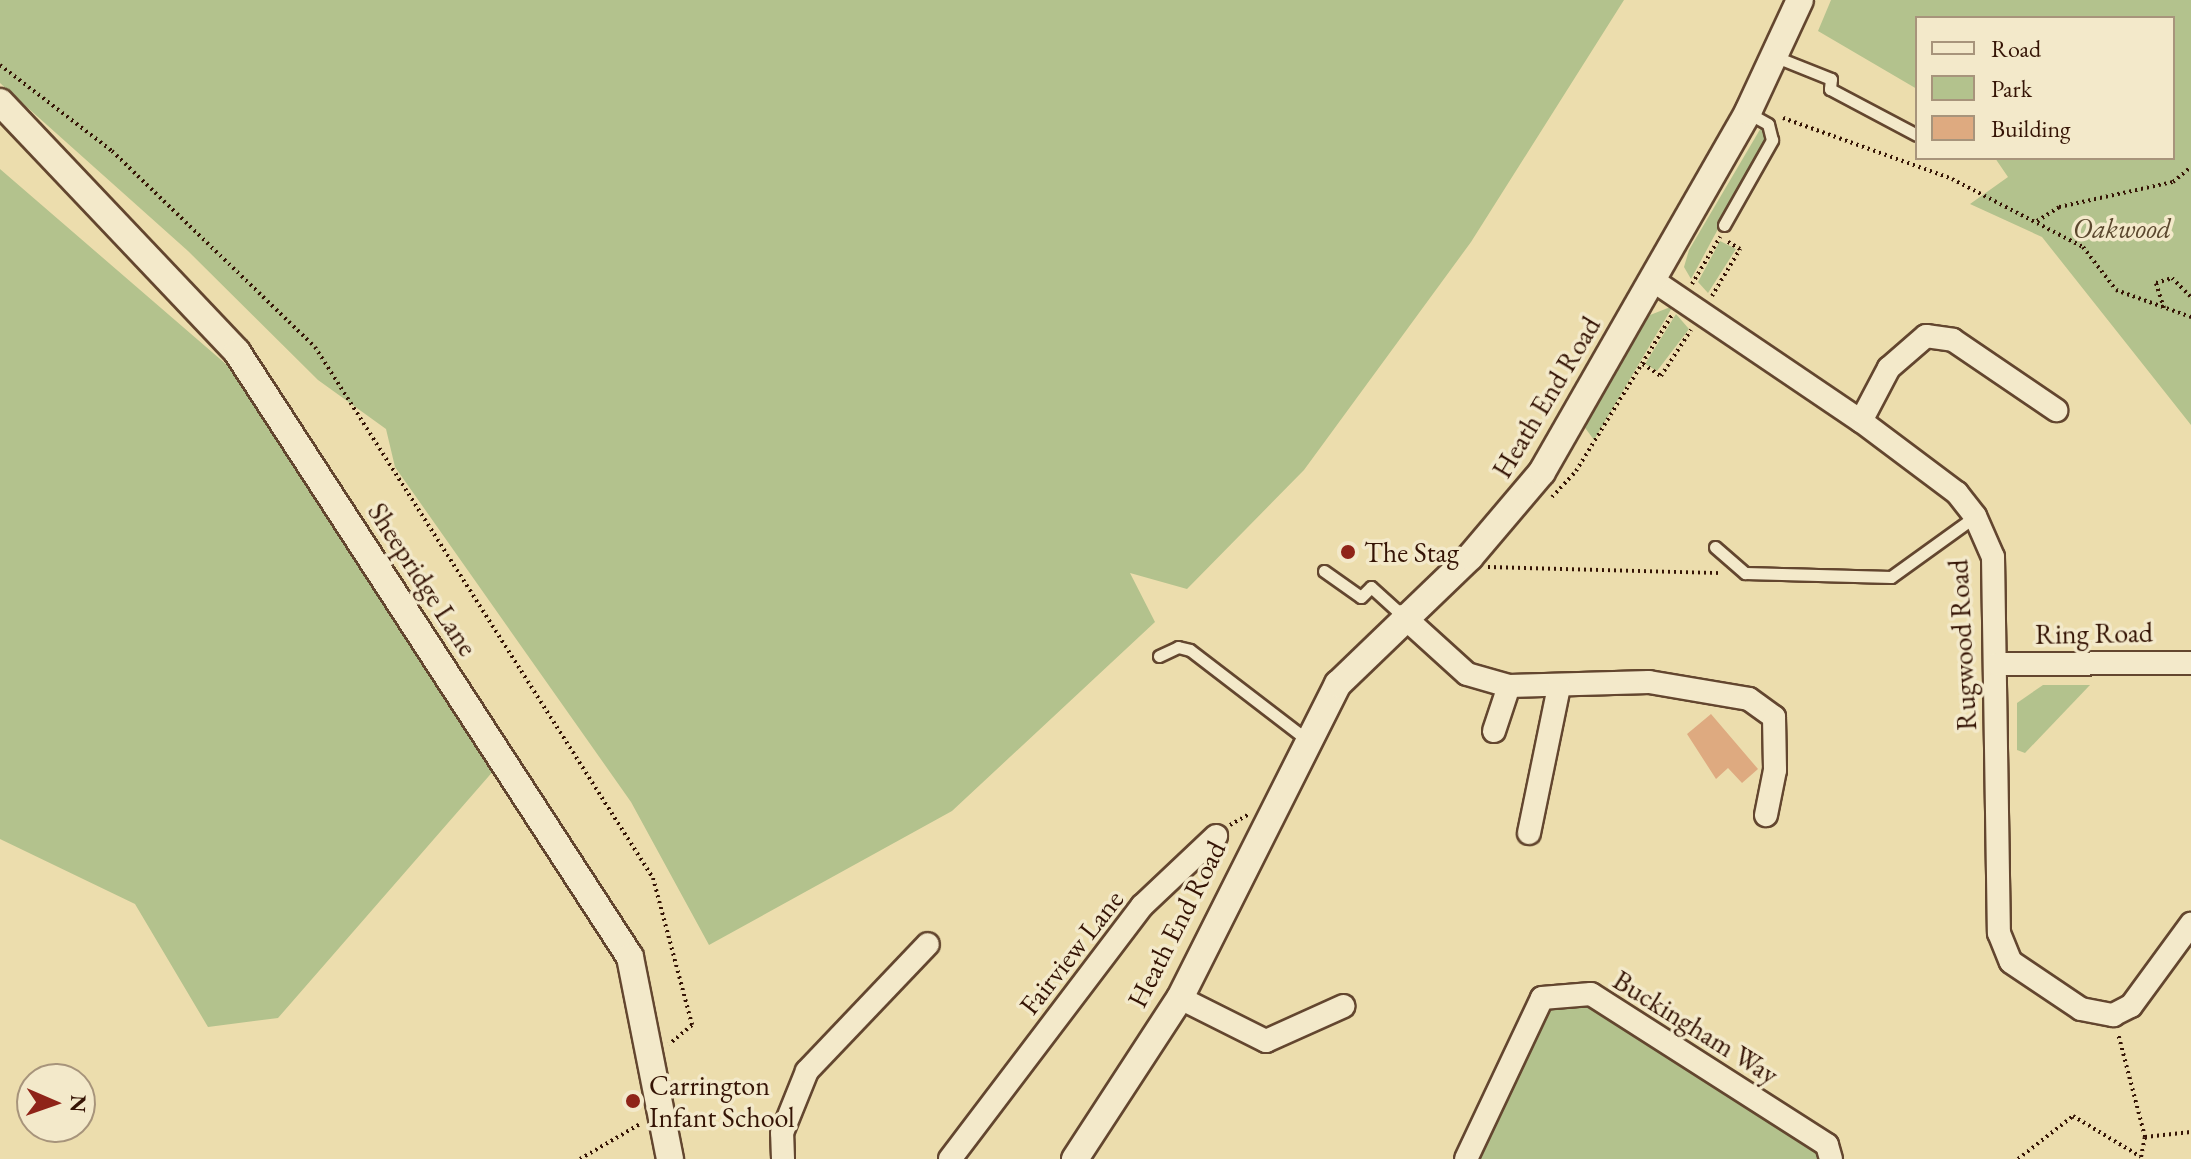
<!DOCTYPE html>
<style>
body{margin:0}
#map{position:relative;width:2191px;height:1159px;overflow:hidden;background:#ecddad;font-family:"EB Garamond",serif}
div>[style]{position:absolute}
.green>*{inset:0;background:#b3c28d}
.building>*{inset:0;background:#deaa80}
.path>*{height:4px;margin-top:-2px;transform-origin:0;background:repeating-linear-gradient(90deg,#351405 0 2px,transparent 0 6px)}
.roads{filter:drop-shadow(2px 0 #63462f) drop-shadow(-2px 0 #63462f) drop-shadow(0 2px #63462f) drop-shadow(0 -2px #63462f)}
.service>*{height:11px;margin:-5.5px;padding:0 5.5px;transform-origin:5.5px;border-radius:5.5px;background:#f3e9ca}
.minor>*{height:22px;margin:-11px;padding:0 11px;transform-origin:11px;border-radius:11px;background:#f3e9ca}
.tertiary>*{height:26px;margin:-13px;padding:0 13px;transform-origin:13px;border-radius:13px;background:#f3e9ca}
.dots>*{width:22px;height:22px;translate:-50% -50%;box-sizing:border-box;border:4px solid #f3e9ca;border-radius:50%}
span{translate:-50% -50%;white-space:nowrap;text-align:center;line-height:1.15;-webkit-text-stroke:7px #f3e9ca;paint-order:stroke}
.park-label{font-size:28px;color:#5b482e;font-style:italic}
.street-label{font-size:28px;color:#351405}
.poi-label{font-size:28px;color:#351405}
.left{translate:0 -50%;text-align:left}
.legend{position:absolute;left:1915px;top:16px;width:260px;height:144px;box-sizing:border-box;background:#f3e9ca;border:2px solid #a7947b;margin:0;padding:10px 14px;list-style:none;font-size:24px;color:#351405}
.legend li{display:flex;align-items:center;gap:16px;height:40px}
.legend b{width:40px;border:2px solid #a7947b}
.north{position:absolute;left:16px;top:1063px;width:80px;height:80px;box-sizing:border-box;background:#f3e9ca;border:2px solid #a7947b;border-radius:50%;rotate:92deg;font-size:22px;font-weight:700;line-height:32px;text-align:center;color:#351405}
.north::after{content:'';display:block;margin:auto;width:28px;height:36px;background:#8f2418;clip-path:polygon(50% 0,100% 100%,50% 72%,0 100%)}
</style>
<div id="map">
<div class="green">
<div style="clip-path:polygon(0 0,1624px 0,1471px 242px,1304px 470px,1187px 589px,1130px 573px,1155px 622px,952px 811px,709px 945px,631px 802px,395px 467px,386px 429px,318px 380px,188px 251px,0 83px)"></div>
<div style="clip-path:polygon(1831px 0,2191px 0,2191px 425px,2042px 237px,1970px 204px,2008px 177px,1995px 158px,2173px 158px,2173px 18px,1917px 18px,1917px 89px,1818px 31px)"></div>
<div style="clip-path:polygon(1762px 126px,1765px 142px,1691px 279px,1684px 267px,1689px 250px)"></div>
<div style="clip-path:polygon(0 169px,227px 365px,495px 769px,278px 1018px,208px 1027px,135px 904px,0 839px)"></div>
<div style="clip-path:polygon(1720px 241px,1736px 249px,1708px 293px,1698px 282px)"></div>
<div style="clip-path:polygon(1673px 306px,1594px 440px,1583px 425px,1645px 317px)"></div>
<div style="clip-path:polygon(1676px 314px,1689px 329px,1657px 371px,1645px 364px)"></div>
<div style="clip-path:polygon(2043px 685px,2090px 685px,2025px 753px,2017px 750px,2017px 703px)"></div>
<div style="clip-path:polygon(1578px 995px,1833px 1159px,1477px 1159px,1544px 1013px,1555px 998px)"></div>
</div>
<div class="building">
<div style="clip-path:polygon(1711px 714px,1758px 769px,1742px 783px,1728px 768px,1716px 779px,1687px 734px)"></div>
</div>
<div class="path">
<div style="left:0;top:65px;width:141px;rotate:37.5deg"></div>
<div style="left:112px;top:151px;width:282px;rotate:44deg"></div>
<div style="left:315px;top:347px;width:629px;rotate:57.52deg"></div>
<div style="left:653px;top:878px;width:152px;rotate:75.1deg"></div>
<div style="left:692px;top:1025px;width:30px;rotate:140deg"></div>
<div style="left:1783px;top:118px;width:180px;rotate:19.8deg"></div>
<div style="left:1952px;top:179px;width:148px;rotate:27.4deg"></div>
<div style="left:2083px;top:247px;width:54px;rotate:52.5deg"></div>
<div style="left:2116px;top:290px;width:80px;rotate:19.8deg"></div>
<div style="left:2037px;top:221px;width:26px;rotate:-32deg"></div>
<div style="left:2059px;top:207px;width:117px;rotate:-12.4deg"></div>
<div style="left:2173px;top:182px;width:23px;rotate:-40deg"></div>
<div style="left:1692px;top:284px;width:55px;rotate:-59.2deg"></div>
<div style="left:1712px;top:296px;width:55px;rotate:-59.2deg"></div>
<div style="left:1740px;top:249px;width:17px;rotate:-149deg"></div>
<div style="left:2164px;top:308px;width:26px;rotate:-108deg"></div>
<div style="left:2156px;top:283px;width:17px;rotate:-17deg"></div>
<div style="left:2172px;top:278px;width:27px;rotate:45deg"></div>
<div style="left:1643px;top:364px;width:22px;rotate:34deg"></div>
<div style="left:1661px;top:376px;width:55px;rotate:-56.9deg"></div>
<div style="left:1552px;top:497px;width:35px;rotate:-47deg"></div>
<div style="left:1576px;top:471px;width:183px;rotate:-58.4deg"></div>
<div style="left:1488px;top:567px;width:234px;rotate:1.5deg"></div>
<div style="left:1230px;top:825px;width:22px;rotate:-30deg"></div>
<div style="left:2145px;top:1137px;width:46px;rotate:-6.2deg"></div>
<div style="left:580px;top:1159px;width:69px;rotate:-30.3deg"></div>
<div style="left:2018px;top:1159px;width:70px;rotate:-38deg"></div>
<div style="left:2073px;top:1116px;width:79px;rotate:31.1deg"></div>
<div style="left:2141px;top:1157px;width:20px;rotate:-79deg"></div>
<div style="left:2145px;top:1137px;width:107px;rotate:-104.6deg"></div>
</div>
<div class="roads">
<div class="service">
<div style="left:1776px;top:57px;width:59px;rotate:21.8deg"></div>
<div style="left:1831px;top:79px;width:10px;rotate:96deg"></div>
<div style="left:1830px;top:89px;width:98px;rotate:27.9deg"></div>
<div style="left:1724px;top:225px;width:98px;rotate:-60.5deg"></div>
<div style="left:1772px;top:140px;width:16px;rotate:-104deg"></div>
<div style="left:1768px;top:124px;width:23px;rotate:-151deg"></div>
<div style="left:1715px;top:547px;width:40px;rotate:41deg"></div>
<div style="left:1745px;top:573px;width:146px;rotate:1.6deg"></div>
<div style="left:1891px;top:577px;width:92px;rotate:-35.8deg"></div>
<div style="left:1324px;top:571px;width:45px;rotate:35.1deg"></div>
<div style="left:1361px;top:597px;width:14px;rotate:-45deg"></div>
<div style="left:1371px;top:587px;width:43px;rotate:42.2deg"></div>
<div style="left:1159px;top:656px;width:21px;rotate:-25deg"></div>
<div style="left:1178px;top:647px;width:12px;rotate:14deg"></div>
<div style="left:1190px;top:650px;width:146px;rotate:37.5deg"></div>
</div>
<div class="minor">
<div style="left:1654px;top:281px;width:250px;rotate:34.1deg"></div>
<div style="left:1861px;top:421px;width:120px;rotate:36.9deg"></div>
<div style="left:1957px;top:493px;width:29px;rotate:52deg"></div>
<div style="left:1975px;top:516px;width:45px;rotate:66.3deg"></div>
<div style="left:1993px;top:557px;width:376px;rotate:89.1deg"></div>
<div style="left:1999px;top:933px;width:31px;rotate:68deg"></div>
<div style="left:2011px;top:962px;width:84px;rotate:33.9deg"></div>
<div style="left:2081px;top:1009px;width:33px;rotate:11deg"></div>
<div style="left:2113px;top:1015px;width:20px;rotate:-27deg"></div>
<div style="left:2131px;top:1006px;width:102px;rotate:-53.8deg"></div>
<div style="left:1861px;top:421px;width:60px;rotate:-62.2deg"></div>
<div style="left:1889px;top:368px;width:49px;rotate:-40.9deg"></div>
<div style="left:1926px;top:336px;width:27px;rotate:8deg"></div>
<div style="left:1953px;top:340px;width:125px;rotate:34.2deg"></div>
<div style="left:1403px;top:616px;width:86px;rotate:42.2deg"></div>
<div style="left:1467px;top:674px;width:44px;rotate:15.9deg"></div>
<div style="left:1509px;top:686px;width:140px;rotate:-1.6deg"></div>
<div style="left:1649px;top:682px;width:101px;rotate:9.6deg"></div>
<div style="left:1749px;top:699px;width:31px;rotate:36deg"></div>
<div style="left:1774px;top:717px;width:53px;rotate:88.9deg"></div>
<div style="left:1775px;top:770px;width:46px;rotate:101.3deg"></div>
<div style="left:1997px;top:664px;width:194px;rotate:-0.3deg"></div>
<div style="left:1494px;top:731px;width:47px;rotate:-71.6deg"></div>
<div style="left:1529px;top:833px;width:149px;rotate:-78.4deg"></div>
<div style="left:1180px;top:998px;width:96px;rotate:26.6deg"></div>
<div style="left:1266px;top:1041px;width:85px;rotate:-24.2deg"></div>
<div style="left:783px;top:1159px;width:26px;rotate:-92deg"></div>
<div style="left:782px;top:1133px;width:67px;rotate:-68deg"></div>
<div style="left:807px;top:1071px;width:175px;rotate:-46.4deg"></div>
<div style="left:950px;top:1159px;width:318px;rotate:-52.8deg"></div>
<div style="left:1142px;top:906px;width:102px;rotate:-43.4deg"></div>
<div style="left:1466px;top:1159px;width:178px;rotate:-64.7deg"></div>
<div style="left:1542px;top:998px;width:49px;rotate:-4.7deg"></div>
<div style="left:1591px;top:994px;width:280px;rotate:32.6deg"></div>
<div style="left:1827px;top:1145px;width:15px;rotate:74deg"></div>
</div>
<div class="tertiary">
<div style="left:0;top:102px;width:344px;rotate:46.5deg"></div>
<div style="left:237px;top:352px;width:721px;rotate:56.99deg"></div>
<div style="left:630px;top:957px;width:206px;rotate:78.8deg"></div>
<div style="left:1075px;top:1159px;width:192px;rotate:-56.9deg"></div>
<div style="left:1180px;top:998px;width:352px;rotate:-63.3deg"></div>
<div style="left:1338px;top:684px;width:183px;rotate:-43.9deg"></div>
<div style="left:1470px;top:557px;width:111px;rotate:-49.7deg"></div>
<div style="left:1542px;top:472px;width:415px;rotate:-60.2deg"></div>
<div style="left:1748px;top:112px;width:123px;rotate:-65.1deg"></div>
</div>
</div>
<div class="dots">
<div style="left:1348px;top:552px;background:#8f2418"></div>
<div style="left:633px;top:1101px;background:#8f2418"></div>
</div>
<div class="park-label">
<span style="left:2122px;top:228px">Oakwood</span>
</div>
<div class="street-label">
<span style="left:1546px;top:397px;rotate:-59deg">Heath End Road</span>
<span style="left:423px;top:579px;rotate:57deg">Sheepridge Lane</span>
<span style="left:2094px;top:633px;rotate:-1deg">Ring Road</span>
<span style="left:1962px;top:645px;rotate:-93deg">Rugwood Road</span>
<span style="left:1176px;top:924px;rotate:-63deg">Heath End Road</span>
<span style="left:1071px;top:952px;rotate:-52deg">Fairview Lane</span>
<span style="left:1696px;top:1027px;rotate:32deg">Buckingham Way</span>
</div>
<div class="poi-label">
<span class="left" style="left:1364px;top:552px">The Stag</span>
<span class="left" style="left:649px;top:1101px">Carrington<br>Infant School</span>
</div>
<ul class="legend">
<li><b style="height:10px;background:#f3e9ca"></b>Road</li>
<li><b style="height:22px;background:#b3c28d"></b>Park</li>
<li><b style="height:22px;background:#deaa80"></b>Building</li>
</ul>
<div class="north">N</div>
</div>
